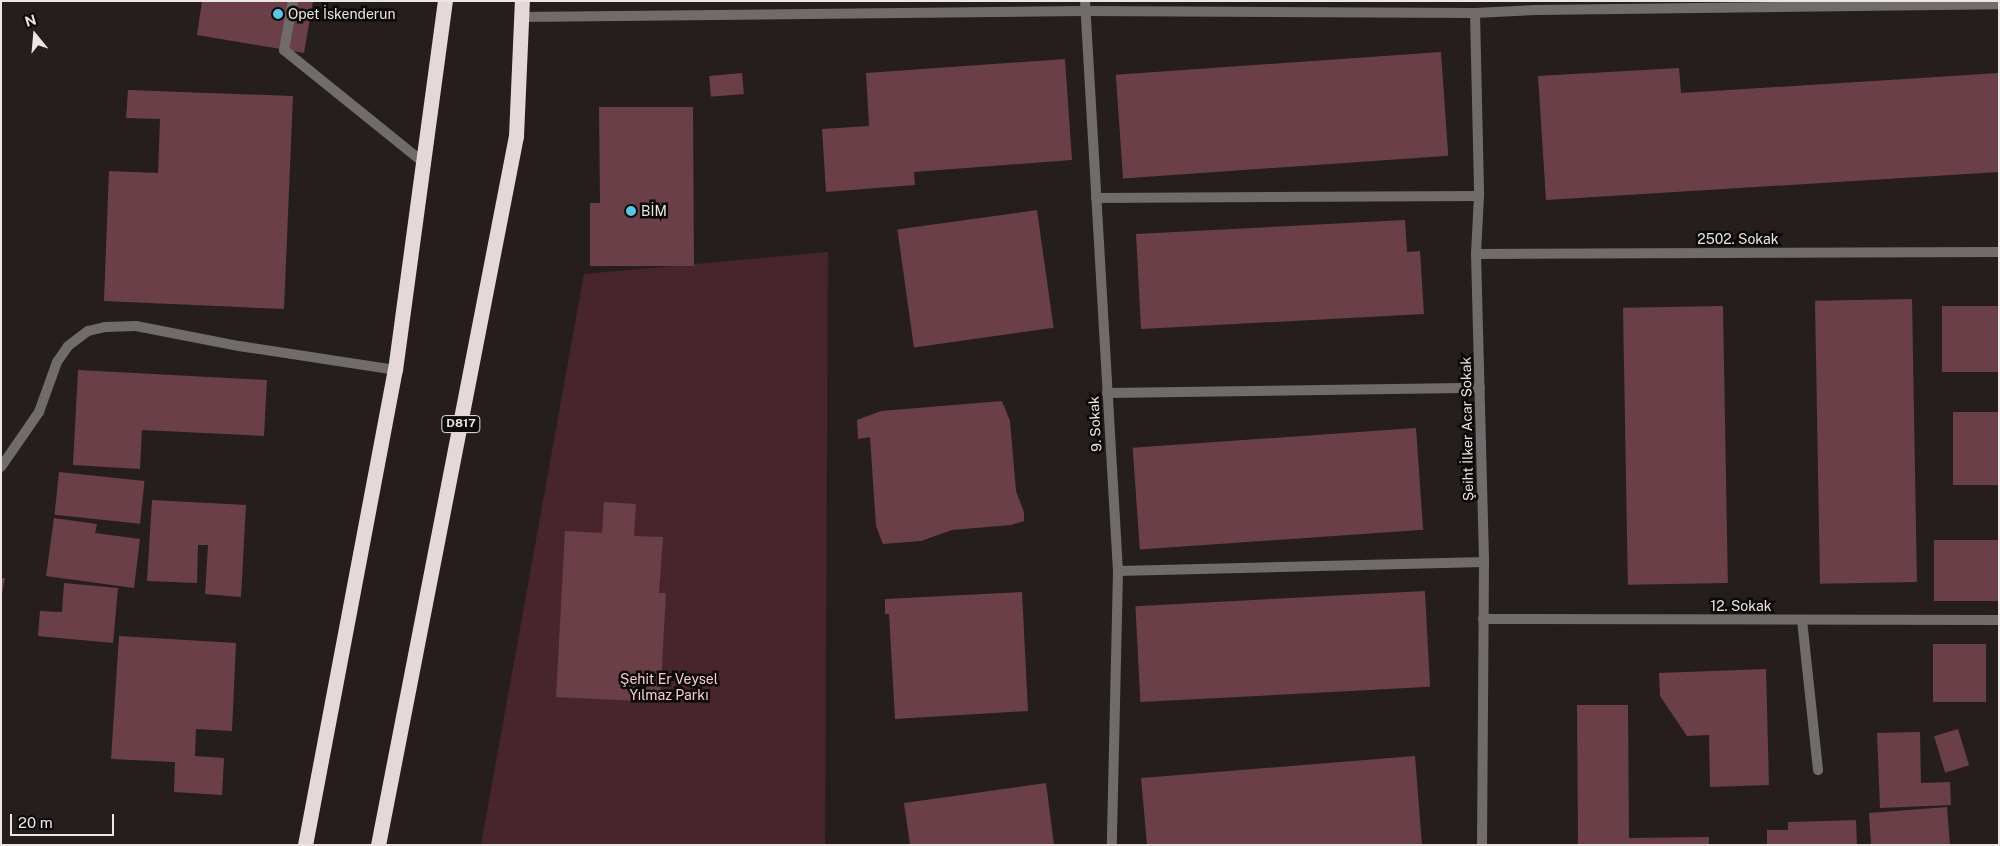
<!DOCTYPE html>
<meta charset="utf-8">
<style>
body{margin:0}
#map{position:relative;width:2000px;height:846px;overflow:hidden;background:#261d1f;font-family:"Public Sans",sans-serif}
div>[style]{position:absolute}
.green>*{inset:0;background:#48252c}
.building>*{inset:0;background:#6a3f48;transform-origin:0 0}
.lane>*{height:10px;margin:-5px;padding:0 5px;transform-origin:5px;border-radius:5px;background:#706c6c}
.street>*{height:10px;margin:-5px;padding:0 5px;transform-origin:5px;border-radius:5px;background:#706c6c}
.highway>*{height:15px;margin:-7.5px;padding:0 7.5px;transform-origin:7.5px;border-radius:7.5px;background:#e4d8d9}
.dots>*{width:14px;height:14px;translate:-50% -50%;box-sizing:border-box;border:2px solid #0c0909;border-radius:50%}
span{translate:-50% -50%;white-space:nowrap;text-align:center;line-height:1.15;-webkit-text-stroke:5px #0c0909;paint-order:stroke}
.shield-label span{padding:1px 4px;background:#0c0909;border:1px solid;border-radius:4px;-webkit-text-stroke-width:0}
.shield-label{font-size:12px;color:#ebe5e5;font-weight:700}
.poi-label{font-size:14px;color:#ebe5e5}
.left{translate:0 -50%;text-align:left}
.street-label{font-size:14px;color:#ebe5e5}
.park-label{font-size:14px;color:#facbd2}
.frame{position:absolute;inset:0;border:2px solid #ebe5e5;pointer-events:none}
.north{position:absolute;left:10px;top:10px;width:50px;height:50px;-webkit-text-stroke:4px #0c0909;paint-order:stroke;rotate:343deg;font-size:14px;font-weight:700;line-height:20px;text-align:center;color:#ebe5e5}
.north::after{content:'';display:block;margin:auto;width:18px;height:22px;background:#ebe5e5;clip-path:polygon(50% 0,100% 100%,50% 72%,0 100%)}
.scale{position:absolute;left:10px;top:814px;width:104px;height:22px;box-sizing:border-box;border:2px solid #ebe5e5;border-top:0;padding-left:6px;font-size:15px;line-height:18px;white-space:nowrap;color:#ebe5e5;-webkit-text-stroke:4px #0c0909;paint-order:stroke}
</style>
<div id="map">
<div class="green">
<div style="clip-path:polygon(828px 252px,825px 845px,481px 845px,584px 274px)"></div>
</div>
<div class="building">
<div style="clip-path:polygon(202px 1px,313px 1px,304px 53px,197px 35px)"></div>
<div style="left:1441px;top:52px;width:104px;height:326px;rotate:86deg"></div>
<div style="clip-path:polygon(1065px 59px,1072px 160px,914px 172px,915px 185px,826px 192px,822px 129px,869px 126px,866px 73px)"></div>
<div style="clip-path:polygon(1679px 68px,1681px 93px,1999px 73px,1999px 172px,1546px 200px,1538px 76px)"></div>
<div style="left:742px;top:73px;width:21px;height:33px;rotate:85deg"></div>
<div style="clip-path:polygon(128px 90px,293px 96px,284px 309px,104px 301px,109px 171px,158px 173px,160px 119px,126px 118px)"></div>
<div style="clip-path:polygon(599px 107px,693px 107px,694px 266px,590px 266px,590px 203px,600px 203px)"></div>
<div style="left:1037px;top:210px;width:119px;height:141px;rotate:82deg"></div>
<div style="clip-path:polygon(1405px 220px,1407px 252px,1420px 251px,1424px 314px,1141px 329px,1136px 234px)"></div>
<div style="left:1912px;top:299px;width:283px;height:97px;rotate:89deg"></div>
<div style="left:1723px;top:306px;width:277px;height:100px;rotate:89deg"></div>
<div style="left:1999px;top:306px;width:66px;height:57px;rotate:90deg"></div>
<div style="clip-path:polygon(78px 370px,267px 380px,264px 436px,142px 430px,140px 469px,73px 465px)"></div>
<div style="clip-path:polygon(1002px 401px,1010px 421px,1016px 491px,1024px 512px,1024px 521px,1011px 525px,952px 530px,921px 541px,883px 544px,876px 526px,870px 437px,858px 439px,857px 420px,881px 411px)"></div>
<div style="left:1953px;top:412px;width:46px;height:73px"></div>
<div style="left:1416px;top:428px;width:102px;height:284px;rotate:86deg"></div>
<div style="left:59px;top:472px;width:86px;height:43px;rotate:6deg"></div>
<div style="clip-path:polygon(152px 500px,246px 505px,241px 597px,205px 594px,208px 545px,198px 545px,197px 583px,147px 581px)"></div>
<div style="clip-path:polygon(604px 502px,636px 504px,634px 536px,663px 537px,659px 593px,666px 593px,660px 702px,556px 697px,565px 531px,602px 533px)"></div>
<div style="clip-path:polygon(54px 518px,97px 524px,95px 533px,140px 539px,134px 588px,46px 576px)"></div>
<div style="left:1999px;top:540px;width:61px;height:65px;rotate:90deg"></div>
<div style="clip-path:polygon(1px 578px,5px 578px,2px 594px,1px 594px)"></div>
<div style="clip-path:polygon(64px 583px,118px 588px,113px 643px,38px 636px,40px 611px,62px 612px)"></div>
<div style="left:1425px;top:591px;width:96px;height:290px;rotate:87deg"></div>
<div style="clip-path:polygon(1022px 592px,1028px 711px,895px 719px,889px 614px,885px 614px,885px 599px)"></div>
<div style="clip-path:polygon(119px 636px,236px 643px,232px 731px,196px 729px,195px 756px,224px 758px,222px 795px,174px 792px,175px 762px,111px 759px)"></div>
<div style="left:1986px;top:644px;width:58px;height:53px;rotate:90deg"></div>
<div style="clip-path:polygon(1766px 669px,1769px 785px,1710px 787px,1709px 735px,1687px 736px,1660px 696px,1659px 673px)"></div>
<div style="clip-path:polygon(1577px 705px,1628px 705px,1629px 838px,1709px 837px,1709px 845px,1578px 845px)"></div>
<div style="left:1958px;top:729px;width:38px;height:25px;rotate:73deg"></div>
<div style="clip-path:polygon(1920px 732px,1921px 783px,1950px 782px,1951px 805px,1880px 808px,1877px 733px)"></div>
<div style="clip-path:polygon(1415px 756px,1422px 845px,1147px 845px,1141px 778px)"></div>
<div style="clip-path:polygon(1046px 783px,1054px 845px,910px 845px,904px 803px)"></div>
<div style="clip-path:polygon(1947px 807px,1950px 845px,1871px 845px,1869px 813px)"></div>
<div style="clip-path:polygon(1856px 820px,1857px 845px,1767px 845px,1767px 830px,1788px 830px,1788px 822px)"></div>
</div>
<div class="lane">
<div style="left:293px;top:1px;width:50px;rotate:100.4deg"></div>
<div style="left:284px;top:50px;width:179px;rotate:38.9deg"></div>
<div style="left:1802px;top:620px;width:151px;rotate:83.9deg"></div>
</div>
<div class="street">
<div style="left:1085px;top:1px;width:571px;rotate:86.69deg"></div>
<div style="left:1118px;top:571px;width:274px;rotate:91.3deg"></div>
<div style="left:1475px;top:13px;width:183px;rotate:88.7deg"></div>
<div style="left:1479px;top:196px;width:58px;rotate:93deg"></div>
<div style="left:1476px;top:254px;width:308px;rotate:88.5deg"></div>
<div style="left:1484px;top:562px;width:283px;rotate:90.4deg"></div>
<div style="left:521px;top:17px;width:563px;rotate:-0.61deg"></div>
<div style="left:1084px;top:11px;width:391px;rotate:0.3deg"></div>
<div style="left:1475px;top:13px;width:61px;rotate:-2.8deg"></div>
<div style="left:1536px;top:10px;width:463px;rotate:-0.7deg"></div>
<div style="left:1096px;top:198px;width:383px;rotate:-0.3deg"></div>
<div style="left:1476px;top:254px;width:523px;rotate:-0.22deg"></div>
<div style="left:1107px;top:393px;width:373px;rotate:-0.8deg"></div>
<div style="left:1px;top:467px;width:67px;rotate:-55.4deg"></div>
<div style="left:39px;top:412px;width:53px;rotate:-70.2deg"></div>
<div style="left:57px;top:362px;width:19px;rotate:-55deg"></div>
<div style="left:68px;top:346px;width:25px;rotate:-37deg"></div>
<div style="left:88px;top:331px;width:17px;rotate:-13deg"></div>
<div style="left:105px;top:327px;width:31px;rotate:-2deg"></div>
<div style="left:136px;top:326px;width:105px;rotate:11deg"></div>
<div style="left:239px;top:346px;width:158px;rotate:8.7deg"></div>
<div style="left:1118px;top:571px;width:366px;rotate:-1.4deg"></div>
<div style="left:1483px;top:619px;width:516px;rotate:0.11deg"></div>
</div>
<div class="highway">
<div style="left:305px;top:845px;width:483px;rotate:-79.3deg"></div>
<div style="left:395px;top:370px;width:372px;rotate:-82.3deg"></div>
<div style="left:378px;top:845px;width:722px;rotate:-78.99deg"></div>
<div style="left:516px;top:136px;width:135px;rotate:-87.5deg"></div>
</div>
<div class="dots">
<div style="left:278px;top:14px;background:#59c8e5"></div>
<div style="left:631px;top:211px;background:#59c8e5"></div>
</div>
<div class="shield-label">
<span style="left:461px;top:424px">D817</span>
</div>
<div class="poi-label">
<span class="left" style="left:288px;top:14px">Opet İskenderun</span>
<span class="left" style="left:641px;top:211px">BİM</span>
</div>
<div class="street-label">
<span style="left:1738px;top:239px">2502. Sokak</span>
<span style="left:1095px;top:424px;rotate:-93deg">9. Sokak</span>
<span style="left:1467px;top:429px;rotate:-91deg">Şeiht İlker Acar Sokak</span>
<span style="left:1741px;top:606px">12. Sokak</span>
</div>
<div class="park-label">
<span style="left:669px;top:687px">Şehit Er Veysel<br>Yılmaz Parkı</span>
</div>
<div class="frame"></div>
<div class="north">N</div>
<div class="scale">20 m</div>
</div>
